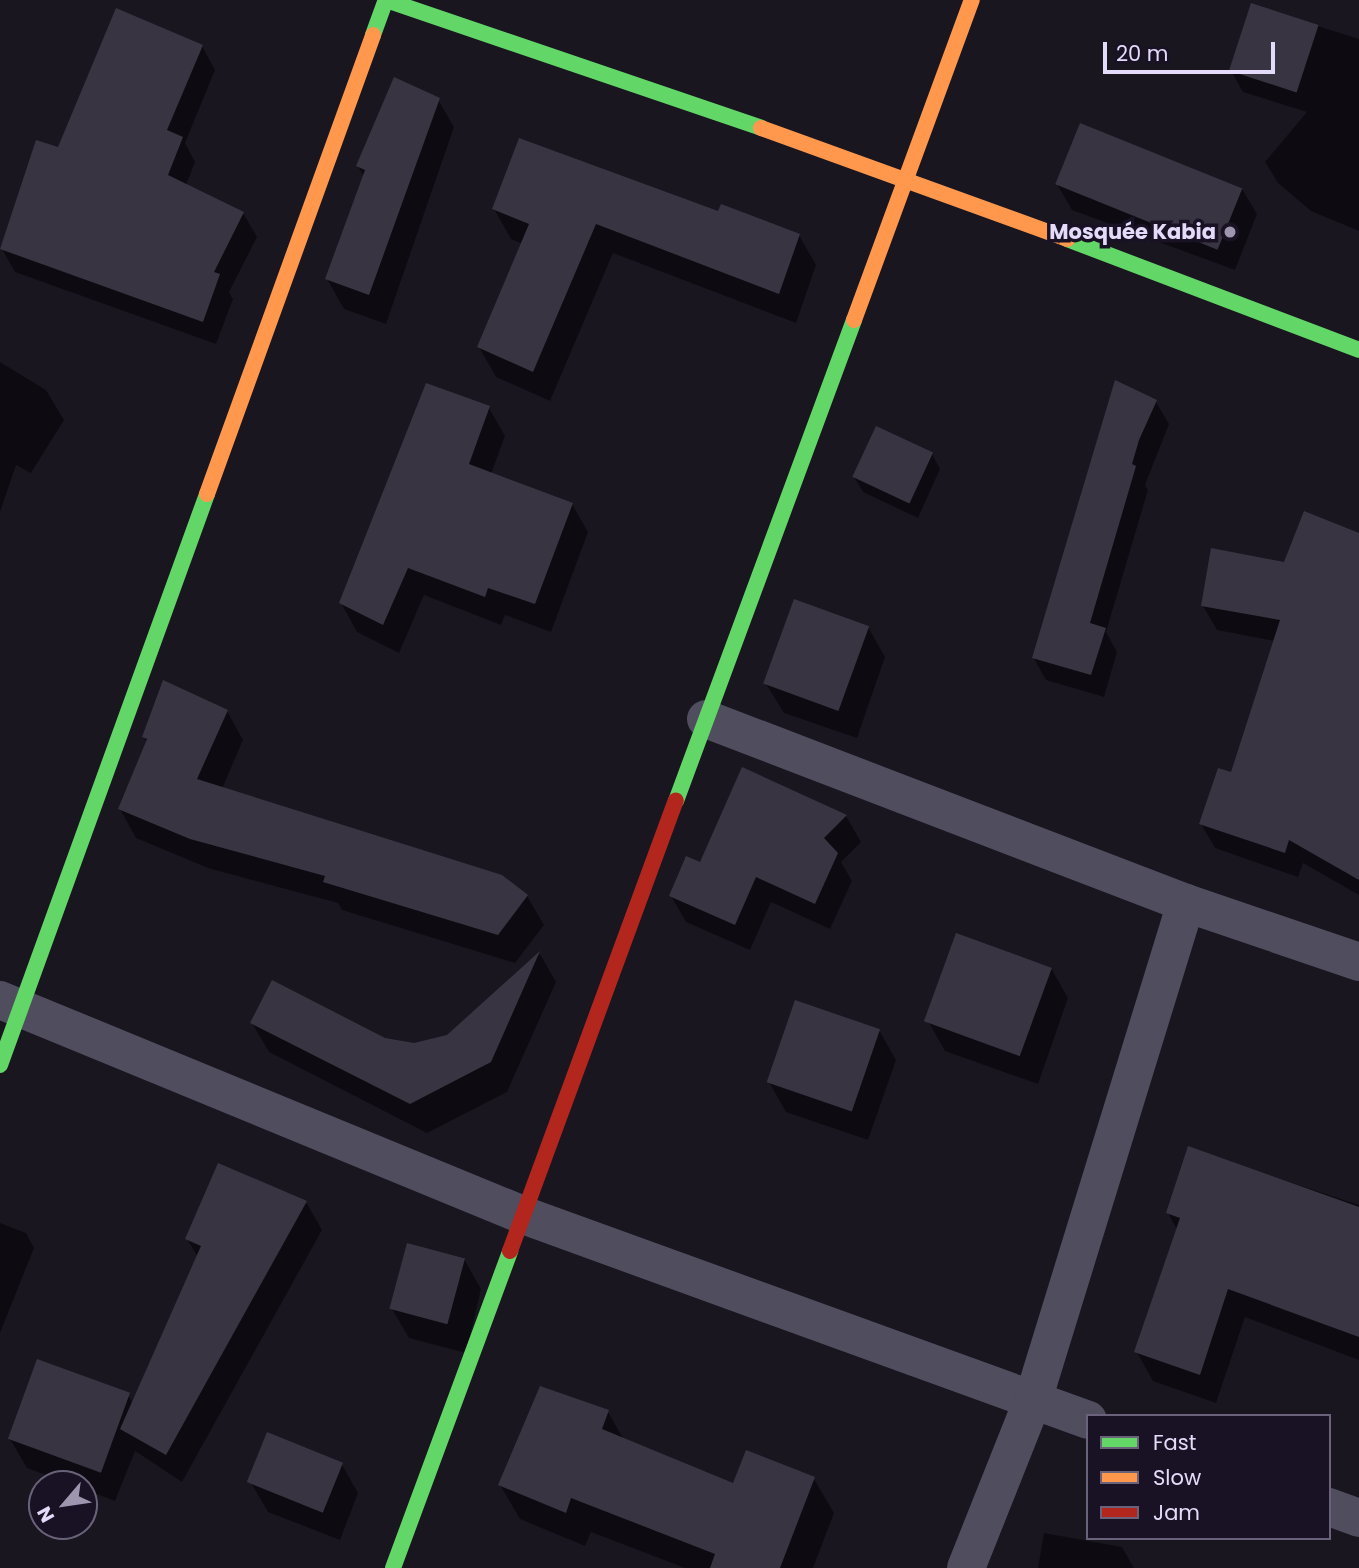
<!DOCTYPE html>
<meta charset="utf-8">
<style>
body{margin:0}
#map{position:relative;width:1359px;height:1568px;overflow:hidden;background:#191620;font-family:Poppins,sans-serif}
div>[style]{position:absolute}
.shadow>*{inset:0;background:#0007}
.building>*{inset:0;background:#393442;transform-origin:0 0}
.street>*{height:38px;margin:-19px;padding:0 19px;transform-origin:19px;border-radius:19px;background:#504d5f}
.fast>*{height:16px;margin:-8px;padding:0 8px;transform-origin:8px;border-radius:8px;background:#63d668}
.slow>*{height:16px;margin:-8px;padding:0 8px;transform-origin:8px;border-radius:8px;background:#ff974d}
.jam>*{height:16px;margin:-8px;padding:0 8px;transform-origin:8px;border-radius:8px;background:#b3261e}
.dots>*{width:19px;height:19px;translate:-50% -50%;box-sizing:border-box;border:4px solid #181224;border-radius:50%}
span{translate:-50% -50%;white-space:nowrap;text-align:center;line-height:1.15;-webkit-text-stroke:7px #181224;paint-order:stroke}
.poi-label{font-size:21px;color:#e4dbfa;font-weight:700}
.right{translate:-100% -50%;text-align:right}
.legend{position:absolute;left:1086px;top:1414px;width:245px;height:126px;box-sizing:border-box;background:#181224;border:2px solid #6a627a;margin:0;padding:9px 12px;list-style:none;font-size:21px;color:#e4dbfa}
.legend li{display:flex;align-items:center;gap:14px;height:35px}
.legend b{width:35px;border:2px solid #6a627a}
.north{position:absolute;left:28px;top:1470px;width:70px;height:70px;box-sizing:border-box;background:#181224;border:2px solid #6a627a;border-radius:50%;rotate:241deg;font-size:19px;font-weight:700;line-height:28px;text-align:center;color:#e4dbfa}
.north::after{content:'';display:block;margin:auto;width:24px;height:32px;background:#9d96ae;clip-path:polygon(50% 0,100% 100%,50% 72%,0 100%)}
.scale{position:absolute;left:1103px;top:42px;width:172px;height:32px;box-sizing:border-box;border:4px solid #e4dbfa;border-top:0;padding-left:9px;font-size:21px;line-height:24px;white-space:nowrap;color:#e4dbfa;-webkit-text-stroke:5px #181224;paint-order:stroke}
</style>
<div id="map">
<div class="shadow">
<div style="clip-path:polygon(1252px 5px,1359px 39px,1359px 231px,1311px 211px,1278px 183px,1265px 162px,1307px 112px,1243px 92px,1231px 71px)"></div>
<div style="clip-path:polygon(202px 46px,215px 70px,185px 143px,195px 162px,186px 185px,243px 213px,257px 237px,229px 292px,233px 299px,216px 344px,15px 272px,2px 249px,59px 149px)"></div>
<div style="clip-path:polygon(437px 98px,454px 127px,386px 324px,344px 309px,327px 279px,364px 177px,358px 166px)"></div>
<div style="clip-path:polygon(1057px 184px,1242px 189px,1257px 214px,1235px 270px,1072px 210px)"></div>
<div style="clip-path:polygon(494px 209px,719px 213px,799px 235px,816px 265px,796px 323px,613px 253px,550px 401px,496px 377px,479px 347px,523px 244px,511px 239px)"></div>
<div style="clip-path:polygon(0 362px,46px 390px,64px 420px,31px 473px,16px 465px,0 512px)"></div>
<div style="clip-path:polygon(1156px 402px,1169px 424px,1145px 485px,1148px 490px,1106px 632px,1117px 652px,1104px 697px,1046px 680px,1033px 657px)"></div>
<div style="clip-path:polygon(489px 408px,505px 436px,491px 474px,572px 504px,588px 532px,551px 632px,505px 615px,501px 625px,424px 595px,399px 653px,357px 632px,341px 603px)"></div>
<div style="clip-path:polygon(932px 454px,940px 469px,918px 518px,863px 492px,854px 477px)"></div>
<div style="clip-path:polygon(1359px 535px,1359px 895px,1303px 863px,1298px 877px,1215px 848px,1201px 824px,1232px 775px,1275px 641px,1217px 630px,1203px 606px,1285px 564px)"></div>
<div style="clip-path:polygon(868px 627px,885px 657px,857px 738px,784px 713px,766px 684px)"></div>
<div style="clip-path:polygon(227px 711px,243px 740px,222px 789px,527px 896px,544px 925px,515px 963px,342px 910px,338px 903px,208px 868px,136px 838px,120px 809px,147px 743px,144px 737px)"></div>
<div style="clip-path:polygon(743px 769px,846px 816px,861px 842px,841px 862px,852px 881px,830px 929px,771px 902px,750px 950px,686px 922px,671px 896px,701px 864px)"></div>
<div style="clip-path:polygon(540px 954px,556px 982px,507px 1092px,427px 1133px,269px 1052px,252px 1023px,414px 1045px,448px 1036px)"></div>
<div style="clip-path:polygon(1051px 968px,1068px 998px,1038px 1084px,945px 1051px,928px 1021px)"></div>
<div style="clip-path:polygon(879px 1030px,896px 1060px,868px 1140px,786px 1112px,769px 1082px)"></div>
<div style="clip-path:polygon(1190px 1149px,1359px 1205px,1359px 1360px,1245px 1317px,1216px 1403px,1153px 1381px,1136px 1351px,1177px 1230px,1168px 1213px)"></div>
<div style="clip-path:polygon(306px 1202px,322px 1230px,182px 1482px,135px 1451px,115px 1501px,84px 1489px,84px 1484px,70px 1484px,27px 1468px,10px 1439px,128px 1395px,133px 1403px,198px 1257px,187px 1239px)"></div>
<div style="clip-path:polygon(0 1223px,26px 1233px,34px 1248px,0 1333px)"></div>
<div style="clip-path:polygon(464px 1259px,481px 1289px,466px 1353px,409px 1338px,392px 1309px)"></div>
<div style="clip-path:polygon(608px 1412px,624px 1440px,734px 1485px,814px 1479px,834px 1513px,813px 1568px,685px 1568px,591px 1532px,585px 1546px,520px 1519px,500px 1485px)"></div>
<div style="clip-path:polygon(341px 1463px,358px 1493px,340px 1540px,268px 1512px,251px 1483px)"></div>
<div style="clip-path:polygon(1044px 1533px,1122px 1547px,1134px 1568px,1038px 1568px)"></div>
</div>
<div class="building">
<div style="left:1251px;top:3px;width:71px;height:71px;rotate:18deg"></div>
<div style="clip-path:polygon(116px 8px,203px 45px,167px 130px,183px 137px,168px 175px,244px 212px,214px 272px,220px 274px,203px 322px,0 249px,36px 140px,58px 147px)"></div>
<div style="clip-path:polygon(394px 77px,440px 98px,369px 295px,325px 279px,365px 170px,356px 166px)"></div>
<div style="left:1080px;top:123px;width:175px;height:66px;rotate:22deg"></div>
<div style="clip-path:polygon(519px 138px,718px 211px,721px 204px,800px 234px,779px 294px,596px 224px,533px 372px,477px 347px,529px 224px,492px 209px)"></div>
<div style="clip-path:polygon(1115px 380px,1157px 400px,1139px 440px,1132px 464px,1136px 466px,1090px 623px,1106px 628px,1091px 675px,1032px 658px)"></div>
<div style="clip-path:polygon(426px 383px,490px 406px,469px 464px,573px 503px,535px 604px,488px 588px,485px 597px,408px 568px,383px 625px,339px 603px)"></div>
<div style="left:876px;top:426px;width:63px;height:56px;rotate:25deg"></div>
<div style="clip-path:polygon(1304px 511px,1359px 533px,1359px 880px,1289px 840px,1285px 853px,1199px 824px,1218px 768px,1231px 772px,1280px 620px,1201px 606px,1211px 548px,1284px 562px)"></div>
<div style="left:794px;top:599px;width:80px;height:90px;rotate:20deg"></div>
<div style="clip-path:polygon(163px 680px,228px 710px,197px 779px,502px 875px,528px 895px,498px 935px,323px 882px,325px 876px,190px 839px,118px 809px,147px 739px,142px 737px)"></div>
<div style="clip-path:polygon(742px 767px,847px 815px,824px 838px,838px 853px,815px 904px,756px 877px,735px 925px,669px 896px,686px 856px,700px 862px)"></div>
<div style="left:956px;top:933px;width:102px;height:94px;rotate:20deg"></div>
<div style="clip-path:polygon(540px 951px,491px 1062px,410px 1104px,250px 1023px,272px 980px,385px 1038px,414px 1043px,447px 1035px)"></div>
<div style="left:795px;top:1000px;width:90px;height:87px;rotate:19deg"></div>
<div style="clip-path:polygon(1188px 1146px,1359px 1207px,1359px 1337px,1228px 1289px,1200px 1375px,1134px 1352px,1180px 1218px,1166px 1213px)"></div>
<div style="clip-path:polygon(218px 1163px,307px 1201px,166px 1455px,120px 1429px,201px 1246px,185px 1239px)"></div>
<div style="left:407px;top:1243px;width:60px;height:68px;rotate:15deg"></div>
<div style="left:37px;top:1359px;width:99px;height:85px;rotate:20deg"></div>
<div style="clip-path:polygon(540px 1386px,609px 1410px,602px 1429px,733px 1483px,746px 1450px,815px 1477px,780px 1568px,710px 1568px,715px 1554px,571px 1498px,566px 1513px,498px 1485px)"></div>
<div style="left:267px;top:1432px;width:82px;height:54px;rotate:22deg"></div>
</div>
<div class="street">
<div style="left:706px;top:719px;width:514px;rotate:20.97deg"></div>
<div style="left:1186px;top:903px;width:183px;rotate:18.8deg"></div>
<div style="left:0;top:1000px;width:565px;rotate:22.35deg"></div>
<div style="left:523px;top:1215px;width:601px;rotate:19.94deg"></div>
<div style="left:1329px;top:1507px;width:32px;rotate:20deg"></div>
<div style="left:966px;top:1568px;width:181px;rotate:-68.3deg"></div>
<div style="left:1033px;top:1400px;width:520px;rotate:-72.89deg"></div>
</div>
<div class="fast">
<div style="left:373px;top:35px;width:37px;rotate:-70deg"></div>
<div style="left:386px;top:0;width:396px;rotate:18.8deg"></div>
<div style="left:1067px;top:239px;width:312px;rotate:20.8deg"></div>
<div style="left:676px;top:801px;width:513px;rotate:-69.69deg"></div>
<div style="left:0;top:1065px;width:607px;rotate:-70.07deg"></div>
<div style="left:393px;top:1568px;width:338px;rotate:-69.7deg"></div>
</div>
<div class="slow">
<div style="left:761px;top:128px;width:326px;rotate:19.9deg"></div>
<div style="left:854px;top:320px;width:341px;rotate:-69.8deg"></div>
<div style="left:207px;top:494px;width:488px;rotate:-70.1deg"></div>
</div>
<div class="jam">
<div style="left:510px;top:1251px;width:480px;rotate:-69.8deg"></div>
</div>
<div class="dots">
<div style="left:1230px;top:232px;background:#9d96ae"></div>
</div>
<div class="poi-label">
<span class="right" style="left:1216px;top:232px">Mosquée Kabia</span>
</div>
<ul class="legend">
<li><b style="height:9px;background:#63d668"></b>Fast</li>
<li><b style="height:9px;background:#ff974d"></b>Slow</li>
<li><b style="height:9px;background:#b3261e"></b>Jam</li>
</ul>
<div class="north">N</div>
<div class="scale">20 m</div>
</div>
